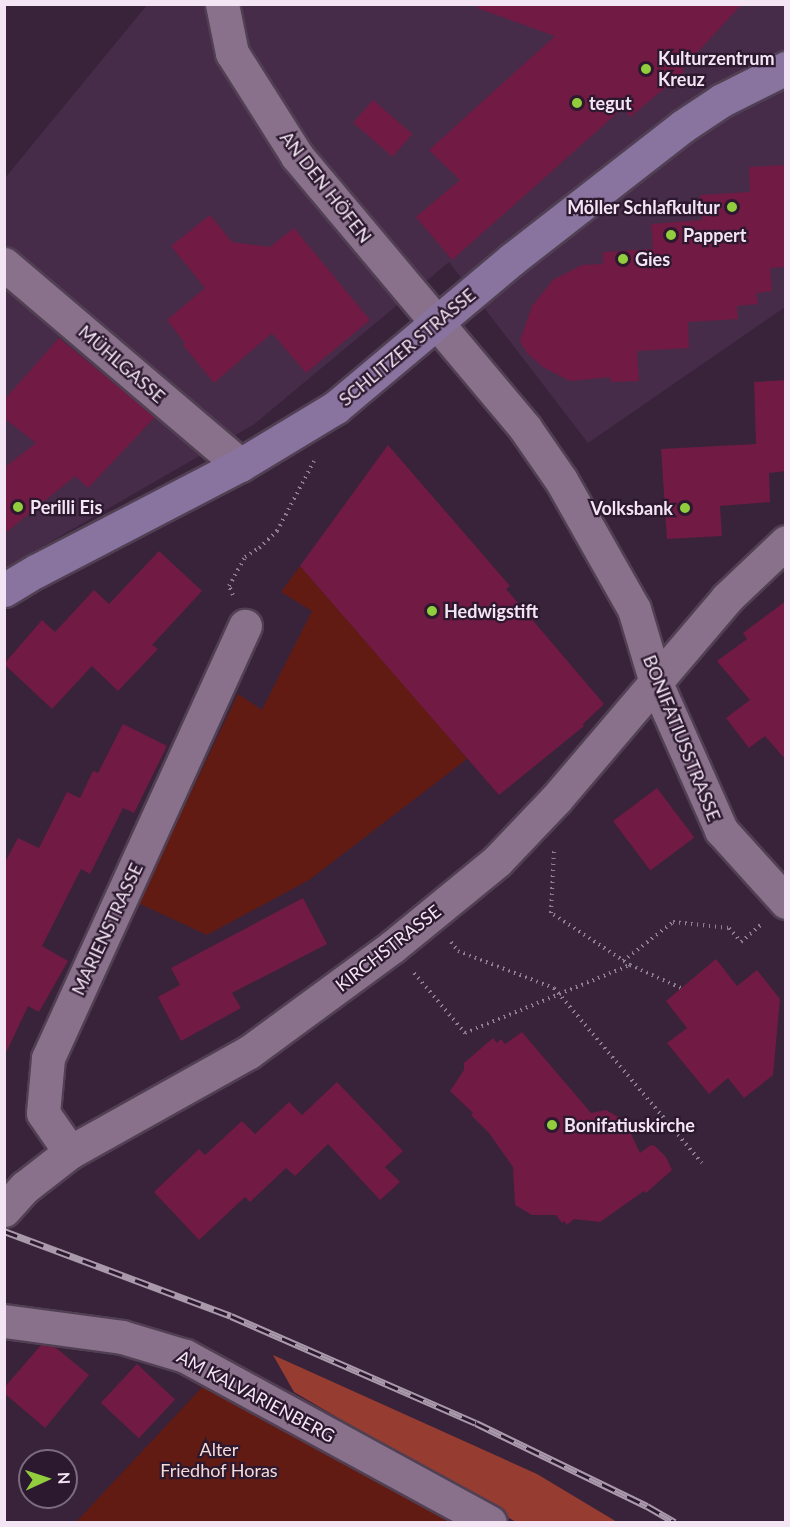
<!DOCTYPE html>
<meta charset="utf-8">
<style>
body{margin:0}
#map{position:relative;width:790px;height:1527px;overflow:hidden;background:#38233a;font-family:Lato,sans-serif}
div>[style]{position:absolute}
.built>*{inset:0;background:#462c48}
.green>*{inset:0;background:#611b13}
.forest>*{inset:0;background:#973c30}
.building>*{inset:0;background:#711a43;transform-origin:0 0}
.path>*{height:4px;margin-top:-2px;transform-origin:0;background:repeating-linear-gradient(90deg,#907f92 0 1.5px,transparent 0 6px)}
.roads{filter:drop-shadow(2px 0 #513f53) drop-shadow(-2px 0 #513f53) drop-shadow(0 2px #513f53) drop-shadow(0 -2px #513f53)}
.minor>*{height:33px;margin:-16.5px;padding:0 16.5px;transform-origin:16.5px;border-radius:16.5px;background:#89718b}
.secondary>*{height:33px;margin:-16.5px;padding:0 16.5px;transform-origin:16.5px;border-radius:16.5px;background:#8974a0}
.rail>*{height:7px;margin-top:-3.5px;transform-origin:0;background:repeating-linear-gradient(90deg,#2d192f 0 14px,#aa99ab 0 28px);box-sizing:border-box;border-block:2px solid #aa99ab}
.dots>*{width:16px;height:16px;translate:-50% -50%;box-sizing:border-box;border:3px solid #2d192f;border-radius:50%}
span{translate:-50% -50%;white-space:nowrap;text-align:center;line-height:1.15;-webkit-text-stroke:4.5px #2d192f;paint-order:stroke}
.poi-label{font-size:18px;color:#f3e5f4;font-weight:700}
.left{translate:0 -50%;text-align:left}
.right{translate:-100% -50%;text-align:right}
.street-label{font-size:18px;color:#f3e5f4}
.park-label{font-size:18px;color:#f6dad6}
.frame{position:absolute;inset:0;border:6px solid #f3e5f4;pointer-events:none}
.north{position:absolute;left:18px;top:1449px;width:60px;height:60px;box-sizing:border-box;background:#2d192f;border:2px solid #7c6b7e;border-radius:50%;rotate:87deg;font-size:16px;font-weight:700;line-height:24px;text-align:center;color:#f3e5f4}
.north::after{content:'';display:block;margin:auto;width:21px;height:27px;background:#92cd3e;clip-path:polygon(50% 0,100% 100%,50% 72%,0 100%)}
</style>
<div id="map">
<div class="built">
<div style="clip-path:polygon(147px 5px,785px 5px,785px 307px,588px 443px,449px 262px,253px 425px,5px 568px,5px 178px)"></div>
</div>
<div class="green">
<div style="clip-path:polygon(300px 566px,437px 723px,512px 699px,456px 746px,467px 759px,309px 880px,207px 935px,138px 903px,238px 694px,262px 710px,312px 611px,281px 592px)"></div>
<div style="clip-path:polygon(207px 1382px,461px 1522px,76px 1522px)"></div>
</div>
<div class="forest">
<div style="clip-path:polygon(273px 1355px,537px 1474px,617px 1522px,516px 1522px,294px 1392px)"></div>
</div>
<div class="building">
<div style="clip-path:polygon(478px 4px,742px 4px,683px 68px,684px 72px,630px 117px,623px 108px,452px 260px,416px 217px,460px 180px,429px 150px,555px 36px,477px 8px)"></div>
<div style="left:373px;top:100px;width:52px;height:30px;rotate:41deg"></div>
<div style="clip-path:polygon(786px 165px,786px 267px,770px 268px,772px 291px,756px 293px,758px 304px,737px 306px,738px 319px,688px 322px,689px 348px,637px 351px,639px 381px,611px 382px,610px 377px,570px 381px,543px 367px,527px 353px,520px 341px,532px 306px,553px 280px,582px 265px,603px 264px,603px 252px,653px 249px,651px 224px,702px 220px,700px 195px,750px 192px,749px 167px)"></div>
<div style="clip-path:polygon(210px 215px,232px 242px,270px 247px,294px 228px,370px 320px,306px 373px,272px 333px,214px 383px,183px 345px,185px 343px,167px 320px,205px 288px,171px 246px)"></div>
<div style="clip-path:polygon(59px 338px,155px 417px,88px 488px,75px 476px,4px 534px,4px 468px,36px 443px,4px 418px,4px 400px)"></div>
<div style="clip-path:polygon(786px 380px,786px 471px,769px 473px,770px 502px,720px 506px,722px 536px,667px 539px,661px 449px,756px 444px,754px 382px)"></div>
<div style="clip-path:polygon(388px 445px,510px 586px,506px 589px,604px 704px,583px 724px,584px 726px,499px 795px,300px 566px)"></div>
<div style="clip-path:polygon(159px 551px,202px 591px,152px 645px,158px 649px,118px 691px,92px 666px,52px 709px,4px 664px,42px 620px,55px 632px,94px 590px,109px 604px)"></div>
<div style="clip-path:polygon(786px 601px,786px 760px,765px 736px,749px 748px,726px 718px,750px 700px,717px 661px,747px 639px,743px 633px)"></div>
<div style="clip-path:polygon(123px 724px,167px 746px,134px 813px,123px 808px,90px 874px,81px 869px,42px 946px,68px 961px,39px 1012px,28px 1006px,4px 1057px,4px 864px,18px 838px,39px 848px,67px 792px,80px 798px,93px 771px,98px 773px)"></div>
<div style="left:657px;top:788px;width:62px;height:55px;rotate:53deg"></div>
<div style="clip-path:polygon(303px 898px,327px 944px,232px 993px,241px 1008px,181px 1041px,158px 997px,180px 985px,171px 968px)"></div>
<div style="clip-path:polygon(716px 959px,737px 986px,757px 970px,780px 999px,773px 1075px,744px 1098px,728px 1078px,709px 1094px,667px 1043px,687px 1028px,666px 1001px)"></div>
<div style="clip-path:polygon(522px 1032px,591px 1113px,606px 1110px,625px 1121px,640px 1153px,651px 1145px,655px 1146px,666px 1157px,672px 1170px,646px 1193px,644px 1191px,600px 1222px,574px 1219px,567px 1225px,564px 1221px,562px 1223px,556px 1215px,532px 1215px,515px 1205px,513px 1167px,489px 1133px,471px 1115px,473px 1113px,450px 1091px,464px 1070px,464px 1063px,493px 1038px,497px 1043px,501px 1039px,505px 1044px)"></div>
<div style="clip-path:polygon(337px 1082px,403px 1151px,385px 1167px,400px 1182px,380px 1200px,328px 1144px,295px 1176px,286px 1168px,250px 1202px,245px 1197px,199px 1240px,154px 1192px,199px 1149px,205px 1155px,242px 1121px,255px 1134px,289px 1102px,302px 1115px)"></div>
<div style="clip-path:polygon(41px 1345px,55px 1347px,89px 1375px,45px 1428px,4px 1393px,4px 1388px)"></div>
<div style="left:137px;top:1364px;width:52px;height:53px;rotate:43deg"></div>
</div>
<div class="path">
<div style="left:233px;top:595px;width:10px;rotate:-114deg"></div>
<div style="left:229px;top:586px;width:33px;rotate:-61deg"></div>
<div style="left:245px;top:557px;width:17px;rotate:-33deg"></div>
<div style="left:259px;top:548px;width:25px;rotate:-43deg"></div>
<div style="left:277px;top:531px;width:79px;rotate:-62.1deg"></div>
<div style="left:451px;top:942px;width:11px;rotate:52deg"></div>
<div style="left:458px;top:951px;width:103px;rotate:21.1deg"></div>
<div style="left:554px;top:988px;width:229px;rotate:49.8deg"></div>
<div style="left:623px;top:961px;width:63px;rotate:-38deg"></div>
<div style="left:673px;top:922px;width:56px;rotate:6.1deg"></div>
<div style="left:729px;top:928px;width:18px;rotate:49deg"></div>
<div style="left:741px;top:942px;width:28px;rotate:-41deg"></div>
<div style="left:630px;top:965px;width:56px;rotate:24.3deg"></div>
<div style="left:414px;top:973px;width:79px;rotate:49.6deg"></div>
<div style="left:465px;top:1033px;width:178px;rotate:-22.4deg"></div>
<div style="left:630px;top:965px;width:95px;rotate:-146.6deg"></div>
<div style="left:551px;top:913px;width:62px;rotate:-87.2deg"></div>
</div>
<div class="roads">
<div class="minor">
<div style="left:222px;top:4px;width:50px;rotate:78.5deg"></div>
<div style="left:232px;top:53px;width:122px;rotate:57.7deg"></div>
<div style="left:297px;top:156px;width:355px;rotate:50deg"></div>
<div style="left:525px;top:428px;width:63px;rotate:55.3deg"></div>
<div style="left:561px;top:480px;width:148px;rotate:60.5deg"></div>
<div style="left:634px;top:609px;width:77px;rotate:73.4deg"></div>
<div style="left:656px;top:683px;width:161px;rotate:66.1deg"></div>
<div style="left:721px;top:830px;width:97px;rotate:47.9deg"></div>
<div style="left:4px;top:264px;width:310px;rotate:40.4deg"></div>
<div style="left:70px;top:1152px;width:47px;rotate:-124.7deg"></div>
<div style="left:43px;top:1113px;width:55px;rotate:-84.8deg"></div>
<div style="left:48px;top:1058px;width:475px;rotate:-65.5deg"></div>
<div style="left:4px;top:1210px;width:31px;rotate:-48deg"></div>
<div style="left:25px;top:1187px;width:57px;rotate:-37.9deg"></div>
<div style="left:70px;top:1152px;width:205px;rotate:-29.2deg"></div>
<div style="left:249px;top:1052px;width:177px;rotate:-36.3deg"></div>
<div style="left:392px;top:947px;width:136px;rotate:-39.3deg"></div>
<div style="left:497px;top:861px;width:87px;rotate:-46.4deg"></div>
<div style="left:557px;top:798px;width:262px;rotate:-49.6deg"></div>
<div style="left:727px;top:598px;width:81px;rotate:-43.5deg"></div>
<div style="left:4px;top:1321px;width:119px;rotate:7.7deg"></div>
<div style="left:122px;top:1337px;width:66px;rotate:16.8deg"></div>
<div style="left:185px;top:1356px;width:347px;rotate:28.6deg"></div>
</div>
<div class="secondary">
<div style="left:4px;top:590px;width:37px;rotate:-31deg"></div>
<div style="left:36px;top:571px;width:230px;rotate:-27.5deg"></div>
<div style="left:240px;top:465px;width:112px;rotate:-31.1deg"></div>
<div style="left:336px;top:407px;width:229px;rotate:-40deg"></div>
<div style="left:511px;top:260px;width:218px;rotate:-37.9deg"></div>
<div style="left:683px;top:126px;width:47px;rotate:-33.7deg"></div>
<div style="left:722px;top:100px;width:72px;rotate:-26.6deg"></div>
</div>
</div>
<div class="rail">
<div style="left:4px;top:1231px;width:242px;rotate:20.5deg"></div>
<div style="left:231px;top:1316px;width:267px;rotate:23.6deg"></div>
<div style="left:476px;top:1423px;width:190px;rotate:25.9deg"></div>
<div style="left:647px;top:1506px;width:32px;rotate:30deg"></div>
</div>
<div class="dots">
<div style="left:646px;top:69px;background:#92cd3e"></div>
<div style="left:577px;top:103px;background:#92cd3e"></div>
<div style="left:732px;top:207px;background:#92cd3e"></div>
<div style="left:671px;top:235px;background:#92cd3e"></div>
<div style="left:623px;top:259px;background:#92cd3e"></div>
<div style="left:18px;top:507px;background:#92cd3e"></div>
<div style="left:685px;top:508px;background:#92cd3e"></div>
<div style="left:432px;top:611px;background:#92cd3e"></div>
<div style="left:552px;top:1125px;background:#92cd3e"></div>
</div>
<div class="poi-label">
<span class="left" style="left:658px;top:69px">Kulturzentrum<br>Kreuz</span>
<span class="left" style="left:589px;top:103px">tegut</span>
<span class="right" style="left:720px;top:207px">Möller Schlafkultur</span>
<span class="left" style="left:683px;top:235px">Pappert</span>
<span class="left" style="left:635px;top:259px">Gies</span>
<span class="left" style="left:30px;top:507px">Perilli Eis</span>
<span class="right" style="left:673px;top:508px">Volksbank</span>
<span class="left" style="left:444px;top:611px">Hedwigstift</span>
<span class="left" style="left:564px;top:1125px">Bonifatiuskirche</span>
</div>
<div class="street-label">
<span style="left:326px;top:187px;rotate:52deg">AN DEN HÖFEN</span>
<span style="left:407px;top:347px;rotate:-40deg">SCHLITZER STRASSE</span>
<span style="left:122px;top:364px;rotate:41deg">MÜHLGASSE</span>
<span style="left:682px;top:738px;rotate:68deg">BONIFATIUSSTRASSE</span>
<span style="left:107px;top:929px;rotate:-65deg">MARIENSTRASSE</span>
<span style="left:388px;top:948px;rotate:-38deg">KIRCHSTRASSE</span>
<span style="left:256px;top:1396px;rotate:28deg">AM KALVARIENBERG</span>
</div>
<div class="park-label">
<span style="left:219px;top:1460px">Alter<br>Friedhof Horas</span>
</div>
<div class="frame"></div>
<div class="north">N</div>
</div>
